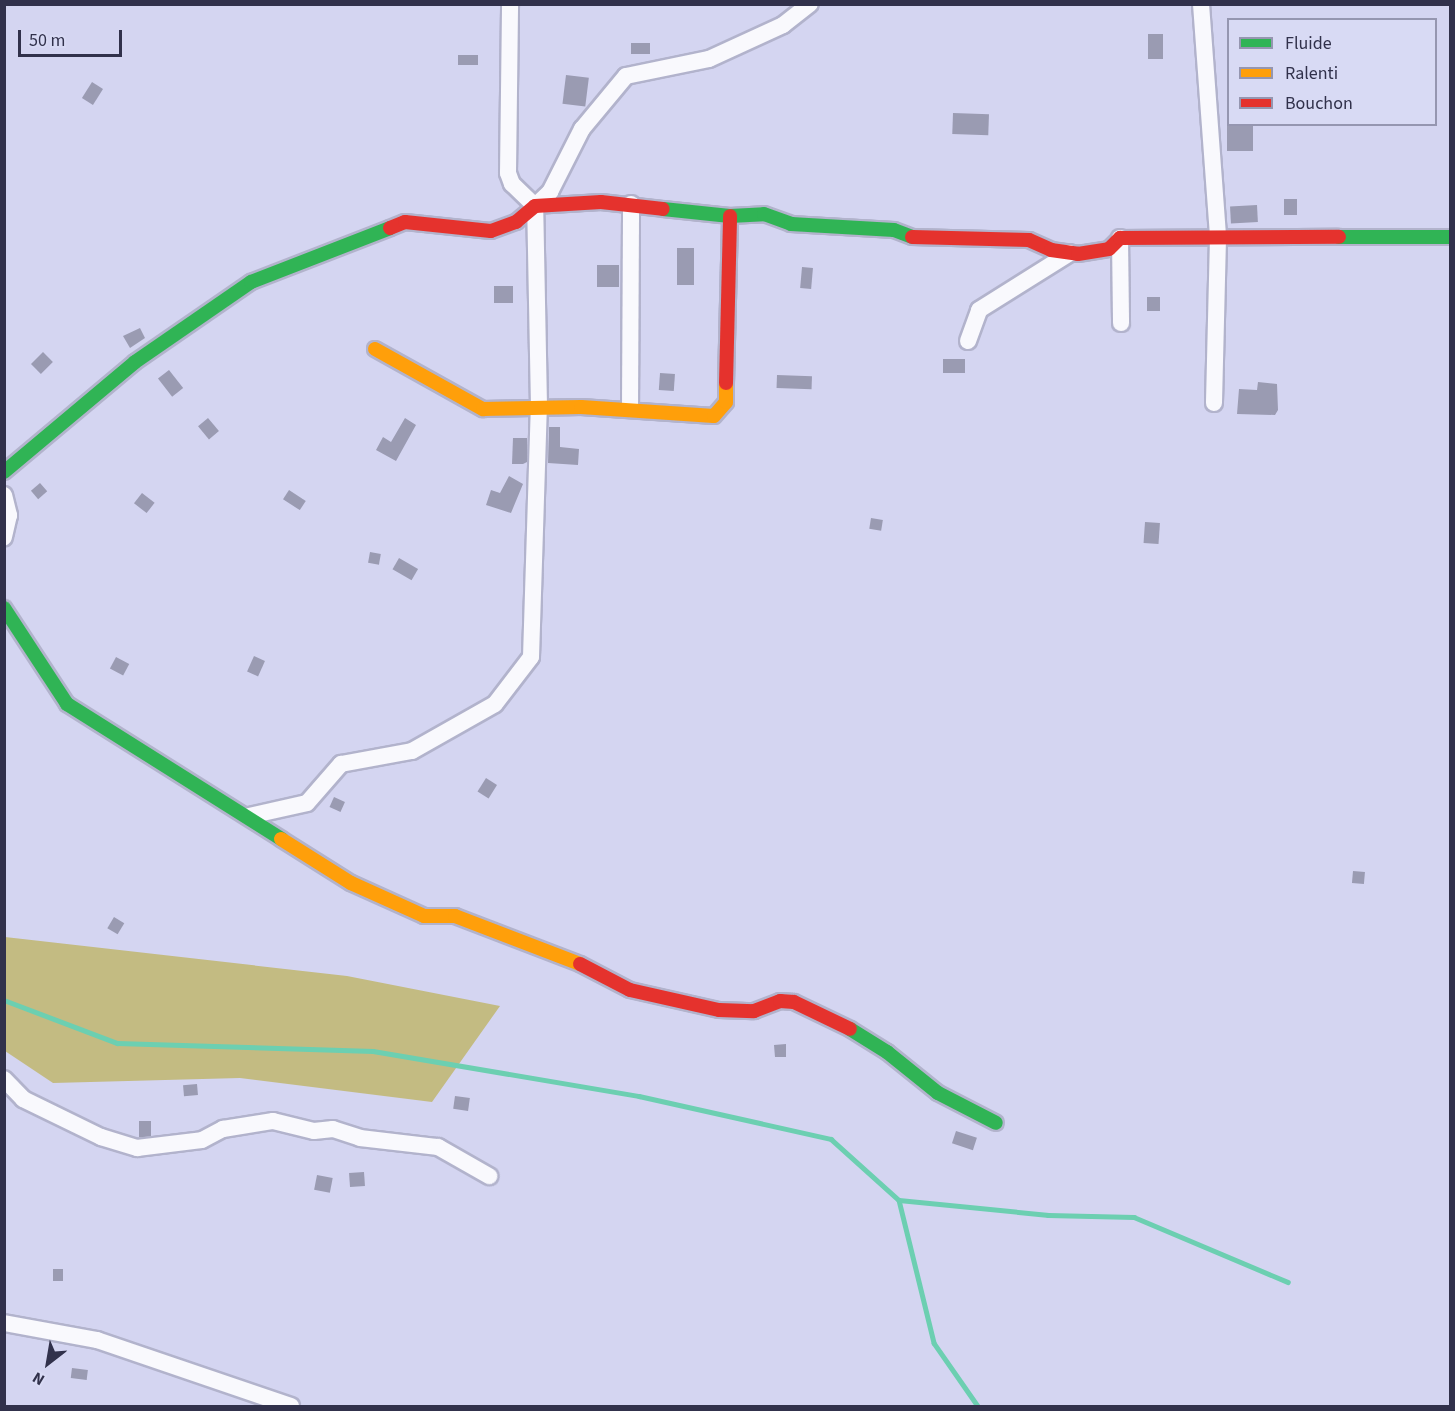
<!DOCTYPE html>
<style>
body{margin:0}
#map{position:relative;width:1455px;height:1411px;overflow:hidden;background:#d4d5f1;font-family:"Source Sans 3",sans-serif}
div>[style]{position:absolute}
.green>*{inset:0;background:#c3bb82}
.stream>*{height:4.5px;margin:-2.25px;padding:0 2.25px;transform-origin:2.25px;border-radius:2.25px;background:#6ccfb1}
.building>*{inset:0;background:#9a9bb2;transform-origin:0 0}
.roads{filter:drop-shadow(2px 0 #b2b3cc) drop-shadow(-2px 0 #b2b3cc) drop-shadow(0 2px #b2b3cc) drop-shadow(0 -2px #b2b3cc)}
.street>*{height:16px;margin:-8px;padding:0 8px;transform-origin:8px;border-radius:8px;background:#f9f9fd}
.fast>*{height:14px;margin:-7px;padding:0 7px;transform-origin:7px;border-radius:7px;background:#30b455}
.slow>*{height:14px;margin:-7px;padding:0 7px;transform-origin:7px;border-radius:7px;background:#ff9f0a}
.jam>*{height:14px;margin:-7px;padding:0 7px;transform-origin:7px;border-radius:7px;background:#e5322d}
span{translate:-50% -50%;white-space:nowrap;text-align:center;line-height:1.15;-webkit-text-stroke:6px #d8daf4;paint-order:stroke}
.frame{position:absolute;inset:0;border:6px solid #31314b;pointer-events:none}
.legend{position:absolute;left:1227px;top:18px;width:210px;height:108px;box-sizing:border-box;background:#d8daf4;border:2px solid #9596b0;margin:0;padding:8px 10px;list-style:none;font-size:18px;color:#31314b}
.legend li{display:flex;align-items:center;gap:12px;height:30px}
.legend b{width:30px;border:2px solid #9596b0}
.north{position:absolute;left:18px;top:1333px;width:60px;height:60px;-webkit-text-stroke:4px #d8daf4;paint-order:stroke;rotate:211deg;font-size:16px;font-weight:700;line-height:24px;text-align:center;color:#31314b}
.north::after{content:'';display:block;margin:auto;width:21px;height:27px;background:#31314b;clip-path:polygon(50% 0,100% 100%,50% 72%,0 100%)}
.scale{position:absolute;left:18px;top:30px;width:104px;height:27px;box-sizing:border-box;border:3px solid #31314b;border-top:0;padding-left:8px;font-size:18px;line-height:21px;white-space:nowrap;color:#31314b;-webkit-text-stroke:4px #d8daf4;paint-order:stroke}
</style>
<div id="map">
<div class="green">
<div style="clip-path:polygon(5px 937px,347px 976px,500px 1006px,432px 1102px,240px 1078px,53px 1083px,5px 1051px)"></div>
</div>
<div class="stream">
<div style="left:4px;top:1000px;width:121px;rotate:20.8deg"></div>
<div style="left:117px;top:1043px;width:256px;rotate:1.8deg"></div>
<div style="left:373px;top:1051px;width:270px;rotate:9.6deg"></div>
<div style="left:639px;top:1096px;width:197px;rotate:12.6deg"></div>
<div style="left:831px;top:1139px;width:91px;rotate:41.9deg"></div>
<div style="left:899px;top:1200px;width:147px;rotate:76.2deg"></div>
<div style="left:934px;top:1343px;width:77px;rotate:55.1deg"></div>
<div style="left:899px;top:1200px;width:150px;rotate:5.7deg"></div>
<div style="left:1048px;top:1215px;width:86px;rotate:1.3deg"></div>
<div style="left:1134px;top:1217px;width:167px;rotate:22.9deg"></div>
</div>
<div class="building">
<div style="left:1148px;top:34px;width:15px;height:25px"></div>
<div style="left:631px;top:43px;width:19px;height:11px"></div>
<div style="left:458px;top:55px;width:20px;height:10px"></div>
<div style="left:566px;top:75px;width:23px;height:29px;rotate:7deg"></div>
<div style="left:92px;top:82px;width:13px;height:19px;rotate:32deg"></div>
<div style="left:953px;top:113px;width:36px;height:21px;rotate:2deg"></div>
<div style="left:1227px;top:124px;width:26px;height:27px"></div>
<div style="left:1284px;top:199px;width:13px;height:16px"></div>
<div style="left:1257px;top:205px;width:17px;height:27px;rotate:87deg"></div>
<div style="left:677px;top:248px;width:17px;height:37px"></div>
<div style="left:597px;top:265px;width:22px;height:22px"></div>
<div style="left:802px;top:267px;width:11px;height:21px;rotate:5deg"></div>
<div style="left:494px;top:286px;width:19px;height:17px"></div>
<div style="left:1147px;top:297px;width:13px;height:14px"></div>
<div style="clip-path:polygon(140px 328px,145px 338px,130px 348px,123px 336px)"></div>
<div style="left:43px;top:352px;width:14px;height:17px;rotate:45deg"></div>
<div style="left:943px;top:359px;width:22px;height:14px"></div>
<div style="left:169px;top:370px;width:23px;height:14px;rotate:52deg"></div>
<div style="left:660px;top:373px;width:15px;height:17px;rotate:4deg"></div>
<div style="left:777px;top:375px;width:35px;height:13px;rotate:2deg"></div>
<div style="clip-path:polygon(1258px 382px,1277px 384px,1278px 410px,1275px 415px,1237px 414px,1239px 389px,1257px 390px)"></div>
<div style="left:208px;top:418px;width:17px;height:13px;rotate:50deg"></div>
<div style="clip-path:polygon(405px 418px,416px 425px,396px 461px,376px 450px,383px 437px,391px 442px)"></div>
<div style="clip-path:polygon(549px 427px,560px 427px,560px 447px,579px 449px,578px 465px,548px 463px)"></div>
<div style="clip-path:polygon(513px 438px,527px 438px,527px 462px,523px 464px,512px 464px)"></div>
<div style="clip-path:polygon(509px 476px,523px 484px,511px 513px,486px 505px,491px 490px,500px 493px)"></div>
<div style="left:40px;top:483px;width:11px;height:12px;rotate:49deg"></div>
<div style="left:289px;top:490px;width:20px;height:11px;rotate:33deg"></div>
<div style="left:142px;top:493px;width:16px;height:13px;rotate:38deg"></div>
<div style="left:871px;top:518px;width:12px;height:11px;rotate:9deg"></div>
<div style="left:1145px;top:522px;width:15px;height:21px;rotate:4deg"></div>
<div style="left:370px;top:552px;width:11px;height:11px;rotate:10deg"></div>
<div style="left:399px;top:558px;width:22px;height:13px;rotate:30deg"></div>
<div style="left:254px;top:656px;width:12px;height:17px;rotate:24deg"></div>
<div style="left:116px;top:657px;width:15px;height:13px;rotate:28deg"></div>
<div style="left:486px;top:778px;width:13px;height:16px;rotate:32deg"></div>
<div style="left:334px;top:797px;width:12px;height:11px;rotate:24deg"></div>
<div style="left:1353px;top:871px;width:12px;height:12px;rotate:5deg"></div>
<div style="left:114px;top:917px;width:12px;height:13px;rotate:31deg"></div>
<div style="clip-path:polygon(786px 1044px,786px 1057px,775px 1057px,774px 1045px)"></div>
<div style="left:197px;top:1084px;width:11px;height:14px;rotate:85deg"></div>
<div style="left:455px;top:1096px;width:15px;height:13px;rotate:8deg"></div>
<div style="left:139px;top:1121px;width:12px;height:16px"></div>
<div style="left:956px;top:1131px;width:22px;height:13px;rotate:18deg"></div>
<div style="left:364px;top:1172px;width:14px;height:15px;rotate:86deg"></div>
<div style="left:317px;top:1175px;width:16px;height:15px;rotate:11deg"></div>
<div style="left:53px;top:1269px;width:10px;height:12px"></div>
<div style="left:72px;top:1368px;width:16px;height:10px;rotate:7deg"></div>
</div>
<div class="roads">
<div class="street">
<div style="left:1201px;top:4px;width:235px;rotate:85.8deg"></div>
<div style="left:1218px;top:238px;width:165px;rotate:91.4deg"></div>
<div style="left:535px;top:206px;width:21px;rotate:-43deg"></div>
<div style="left:550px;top:192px;width:71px;rotate:-63.1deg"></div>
<div style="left:582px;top:129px;width:69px;rotate:-50.3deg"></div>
<div style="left:626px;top:76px;width:85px;rotate:-11.6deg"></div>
<div style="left:709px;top:59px;width:81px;rotate:-24.7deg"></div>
<div style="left:783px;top:25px;width:34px;rotate:-38deg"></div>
<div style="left:1120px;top:238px;width:85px;rotate:89.3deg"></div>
<div style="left:968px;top:341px;width:33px;rotate:-70deg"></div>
<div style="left:979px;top:310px;width:107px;rotate:-32.1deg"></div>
<div style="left:630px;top:408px;width:204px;rotate:-89.7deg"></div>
<div style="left:4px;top:495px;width:21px;rotate:76deg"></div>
<div style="left:9px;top:515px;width:23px;rotate:103deg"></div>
<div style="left:249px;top:816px;width:59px;rotate:-12.6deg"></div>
<div style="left:307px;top:803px;width:52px;rotate:-48.9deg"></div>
<div style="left:341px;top:764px;width:72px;rotate:-10.4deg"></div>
<div style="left:412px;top:751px;width:95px;rotate:-29.5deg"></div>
<div style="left:495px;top:704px;width:59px;rotate:-52.5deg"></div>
<div style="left:531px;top:657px;width:251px;rotate:-88.2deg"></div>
<div style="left:539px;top:406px;width:200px;rotate:-91.1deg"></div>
<div style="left:535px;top:206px;width:32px;rotate:-136deg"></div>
<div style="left:512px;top:184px;width:12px;rotate:-110deg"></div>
<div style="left:508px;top:173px;width:169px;rotate:-89.3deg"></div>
<div style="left:4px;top:1079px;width:28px;rotate:46deg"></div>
<div style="left:23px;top:1099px;width:87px;rotate:26deg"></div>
<div style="left:101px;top:1137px;width:38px;rotate:17deg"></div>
<div style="left:137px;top:1148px;width:65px;rotate:-7deg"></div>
<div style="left:202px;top:1140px;width:24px;rotate:-28deg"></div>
<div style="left:223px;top:1129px;width:51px;rotate:-9.1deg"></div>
<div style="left:273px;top:1121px;width:42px;rotate:13.7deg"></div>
<div style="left:314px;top:1131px;width:19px;rotate:-6deg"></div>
<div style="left:333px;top:1129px;width:28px;rotate:18deg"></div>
<div style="left:360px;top:1138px;width:79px;rotate:6.6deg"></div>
<div style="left:438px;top:1147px;width:59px;rotate:29.6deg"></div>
<div style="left:4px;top:1323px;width:95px;rotate:10.4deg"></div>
<div style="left:97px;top:1340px;width:205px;rotate:18.8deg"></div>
</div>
<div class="fast">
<div style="left:663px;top:209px;width:67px;rotate:6deg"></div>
<div style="left:730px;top:216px;width:34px;rotate:-3deg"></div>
<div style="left:764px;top:214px;width:29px;rotate:20deg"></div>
<div style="left:791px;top:224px;width:103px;rotate:3.3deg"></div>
<div style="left:894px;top:230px;width:19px;rotate:21deg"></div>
<div style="left:1339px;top:237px;width:111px"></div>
<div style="left:4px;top:472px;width:171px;rotate:-40deg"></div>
<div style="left:135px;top:362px;width:141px;rotate:-34.6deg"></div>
<div style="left:251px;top:282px;width:149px;rotate:-21.2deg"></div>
<div style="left:4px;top:608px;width:115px;rotate:56.7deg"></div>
<div style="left:67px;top:704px;width:253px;rotate:32.2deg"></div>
<div style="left:850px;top:1029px;width:44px;rotate:31.9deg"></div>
<div style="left:887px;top:1052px;width:65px;rotate:38.8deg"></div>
<div style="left:938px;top:1093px;width:65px;rotate:27.3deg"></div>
</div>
<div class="slow">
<div style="left:375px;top:349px;width:124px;rotate:29.1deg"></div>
<div style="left:483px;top:409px;width:98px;rotate:-1.2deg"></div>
<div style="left:581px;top:407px;width:133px;rotate:3.9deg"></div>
<div style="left:714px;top:416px;width:18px;rotate:-49deg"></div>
<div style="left:726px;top:402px;width:19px;rotate:-90deg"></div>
<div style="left:281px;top:839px;width:83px;rotate:32.2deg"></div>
<div style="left:351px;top:883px;width:80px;rotate:24.3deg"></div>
<div style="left:424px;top:916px;width:31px"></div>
<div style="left:455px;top:916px;width:134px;rotate:21deg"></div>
</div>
<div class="jam">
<div style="left:390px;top:228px;width:16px;rotate:-22deg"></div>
<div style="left:405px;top:222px;width:86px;rotate:6deg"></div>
<div style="left:491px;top:231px;width:27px;rotate:-20deg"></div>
<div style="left:516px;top:222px;width:25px;rotate:-40deg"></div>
<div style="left:535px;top:206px;width:66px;rotate:-3.5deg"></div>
<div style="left:601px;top:202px;width:62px;rotate:6.4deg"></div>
<div style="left:912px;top:237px;width:117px;rotate:1.5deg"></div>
<div style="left:1029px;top:240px;width:24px;rotate:24deg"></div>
<div style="left:1051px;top:250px;width:27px;rotate:8deg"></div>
<div style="left:1078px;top:254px;width:31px;rotate:-9deg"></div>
<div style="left:1109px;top:249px;width:16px;rotate:-45deg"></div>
<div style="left:1120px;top:238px;width:219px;rotate:-0.3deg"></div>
<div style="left:726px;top:383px;width:167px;rotate:-88.6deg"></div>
<div style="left:580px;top:964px;width:56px;rotate:27.5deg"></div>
<div style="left:630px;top:990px;width:91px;rotate:12.7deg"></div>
<div style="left:719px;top:1010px;width:35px;rotate:2deg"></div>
<div style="left:754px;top:1011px;width:28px;rotate:-21deg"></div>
<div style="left:780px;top:1001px;width:14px;rotate:4deg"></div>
<div style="left:794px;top:1002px;width:62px;rotate:25.7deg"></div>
</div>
</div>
<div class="frame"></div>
<ul class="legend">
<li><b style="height:8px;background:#30b455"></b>Fluide</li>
<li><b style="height:8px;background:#ff9f0a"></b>Ralenti</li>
<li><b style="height:8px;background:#e5322d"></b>Bouchon</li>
</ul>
<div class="north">N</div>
<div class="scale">50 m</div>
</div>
